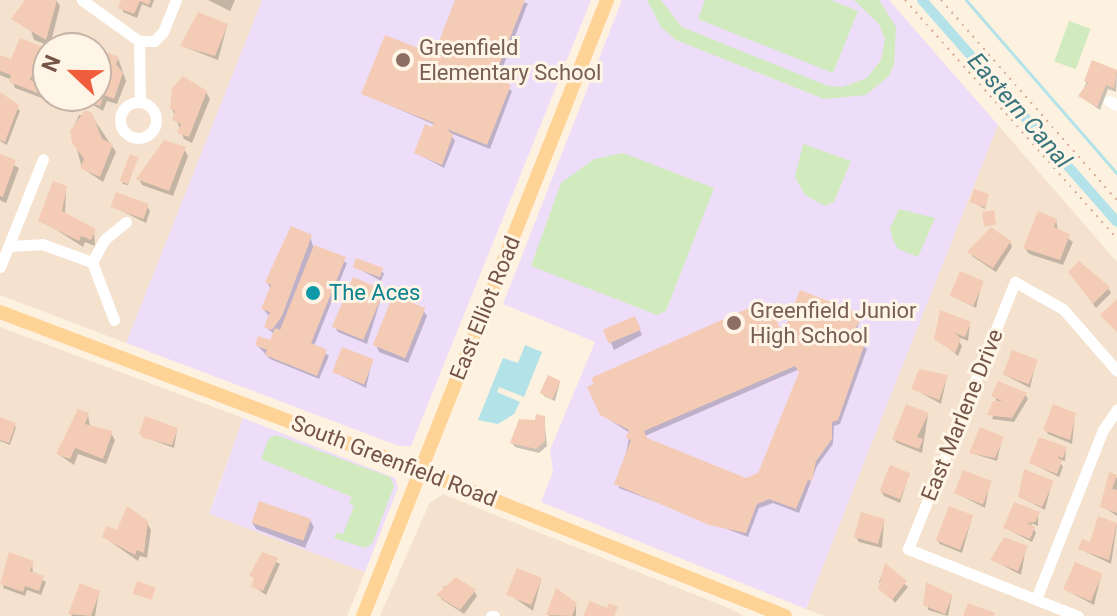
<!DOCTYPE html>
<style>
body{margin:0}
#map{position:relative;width:1117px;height:616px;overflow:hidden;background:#fdf1e0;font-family:Roboto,sans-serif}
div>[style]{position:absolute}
.residential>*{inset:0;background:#f5e2ce}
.education>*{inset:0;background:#eeddf9}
.green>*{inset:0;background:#d2ebbe;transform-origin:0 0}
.water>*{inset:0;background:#b3e2e8}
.shadow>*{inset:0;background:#0003}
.stream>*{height:3px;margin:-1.5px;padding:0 1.5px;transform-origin:1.5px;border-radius:1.5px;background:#b3e2e8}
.canal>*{height:10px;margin:-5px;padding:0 5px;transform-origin:5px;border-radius:5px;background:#b3e2e8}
.building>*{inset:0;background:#f4ccb6;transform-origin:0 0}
.path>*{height:2px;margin-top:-1px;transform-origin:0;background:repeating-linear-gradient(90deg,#d9af99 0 2px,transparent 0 8px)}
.minor>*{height:11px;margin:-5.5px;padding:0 5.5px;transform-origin:5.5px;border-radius:5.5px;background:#fff}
.minor>.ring{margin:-5.5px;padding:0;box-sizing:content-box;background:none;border:11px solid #fff;border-radius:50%}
.major>*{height:14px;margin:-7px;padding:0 7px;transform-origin:7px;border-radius:7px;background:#ffd395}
.dots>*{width:22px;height:22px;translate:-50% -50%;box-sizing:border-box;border:4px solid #fff5e7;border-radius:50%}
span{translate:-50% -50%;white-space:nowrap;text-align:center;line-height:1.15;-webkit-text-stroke:6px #fff5e7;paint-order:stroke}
.education-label{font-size:22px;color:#785e54}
.left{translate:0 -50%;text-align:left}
.culture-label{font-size:22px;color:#0d838f}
.street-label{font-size:22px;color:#755546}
.water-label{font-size:24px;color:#39747c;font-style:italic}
.north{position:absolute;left:32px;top:32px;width:80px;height:80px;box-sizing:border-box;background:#fff5e7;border:2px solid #c8b5a7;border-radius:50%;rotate:292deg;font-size:22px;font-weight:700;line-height:32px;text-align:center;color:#755546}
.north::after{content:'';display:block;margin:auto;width:28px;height:36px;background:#ef5d3d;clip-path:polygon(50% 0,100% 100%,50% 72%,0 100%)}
</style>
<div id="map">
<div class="residential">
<div style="clip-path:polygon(evenodd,0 0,263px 0,126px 343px,0 295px,0 0,48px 48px,96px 48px,96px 96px,48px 96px,48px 48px)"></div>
<div style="clip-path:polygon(998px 125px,1117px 262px,1117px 616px,825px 616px,806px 609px)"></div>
<div style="clip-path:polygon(0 327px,243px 418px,209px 513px,365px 572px,347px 616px,0 616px)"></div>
<div style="clip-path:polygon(443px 494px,731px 609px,744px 616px,380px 616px,429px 504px)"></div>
</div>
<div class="education">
<div style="clip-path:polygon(262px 0,591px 0,411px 446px,399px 446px,126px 343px)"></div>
<div style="clip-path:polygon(622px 0,889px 0,998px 125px,806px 609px,541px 502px,553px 472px,550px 450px,595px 342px,503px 304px)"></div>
<div style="clip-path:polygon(243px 418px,395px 478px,398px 488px,365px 572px,209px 514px)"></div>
</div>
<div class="green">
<div style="clip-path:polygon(647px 0,661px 0,682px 27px,828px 86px,842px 87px,867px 78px,881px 60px,885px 40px,879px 24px,854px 0,879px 0,896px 27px,894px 65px,889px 76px,866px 95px,824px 99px,676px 40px,661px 27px)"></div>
<div style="clip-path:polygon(705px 0,831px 0,858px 11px,833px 73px,698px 19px)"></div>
<div style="left:1069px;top:21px;width:23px;height:43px;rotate:20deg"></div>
<div style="clip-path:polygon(803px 144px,851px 161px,834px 202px,825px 206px,805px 195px,795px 177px)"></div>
<div style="clip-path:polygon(623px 153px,714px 188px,666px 311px,657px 315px,531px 266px,561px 183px,594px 159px)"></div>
<div style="clip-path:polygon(899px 209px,935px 218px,918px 257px,898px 249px,893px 240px,890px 228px)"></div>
<div style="clip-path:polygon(276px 435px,390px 477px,394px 486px,372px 544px,365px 548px,334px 538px,337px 532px,343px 534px,354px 506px,349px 503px,352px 497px,261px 459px,269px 438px)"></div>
</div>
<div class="water">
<div style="clip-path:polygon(525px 345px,542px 352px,524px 397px,499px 387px,497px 392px,520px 402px,514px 414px,498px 424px,478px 420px,503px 358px,518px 363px)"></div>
</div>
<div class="shadow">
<div style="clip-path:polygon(25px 0,56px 0,60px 6px,50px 46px,34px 40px,31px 31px,14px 19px)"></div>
<div style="clip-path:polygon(123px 0,154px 0,151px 8px,142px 4px,137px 18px,123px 12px)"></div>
<div style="clip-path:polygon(208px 0,235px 0,230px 11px)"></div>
<div style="clip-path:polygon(457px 0,528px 3px,499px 77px,490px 78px,512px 91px,490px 149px,450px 133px,455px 141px,444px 168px,416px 153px,435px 125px,364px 94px,442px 59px,438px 49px)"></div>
<div style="clip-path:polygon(227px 26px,218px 60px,182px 46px)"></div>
<div style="clip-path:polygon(42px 48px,45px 55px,34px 84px,45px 88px,47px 100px,15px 88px,12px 80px,0 75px,0 57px,12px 62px)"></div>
<div style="clip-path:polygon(101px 52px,118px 58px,126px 81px,117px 104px,107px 101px,103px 111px,83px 99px,96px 96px)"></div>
<div style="clip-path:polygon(1093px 63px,1117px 72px,1116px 92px,1108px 89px,1100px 110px,1081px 97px)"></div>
<div style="clip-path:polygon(206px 92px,210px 99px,192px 143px,184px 139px,172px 109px)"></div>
<div style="clip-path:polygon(0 95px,20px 111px,7px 145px,0 141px)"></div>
<div style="clip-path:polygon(79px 115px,91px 115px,116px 152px,103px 182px,82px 168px,72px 131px)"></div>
<div style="clip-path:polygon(184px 149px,188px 156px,173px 196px,142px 185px,139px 179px)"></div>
<div style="clip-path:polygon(0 157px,19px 168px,6px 203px,0 200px)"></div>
<div style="clip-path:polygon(136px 159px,128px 185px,123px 184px,122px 181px)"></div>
<div style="clip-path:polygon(66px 188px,65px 214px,94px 230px,95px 246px,85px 242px,83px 247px,41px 220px)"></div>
<div style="clip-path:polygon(988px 196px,985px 209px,971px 201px)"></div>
<div style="clip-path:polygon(112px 206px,147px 206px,150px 211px,146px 223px)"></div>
<div style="clip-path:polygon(1056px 220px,1058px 231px,1073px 242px,1063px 265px,1029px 254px,1025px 248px)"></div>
<div style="clip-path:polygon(310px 236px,313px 246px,347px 263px,314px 346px,329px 356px,319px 379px,270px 359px,257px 345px,272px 343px,275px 335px,266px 327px,270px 317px,263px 309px,271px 290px,267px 282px)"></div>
<div style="clip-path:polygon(976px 242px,1010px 242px,1012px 247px,996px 272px,972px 256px)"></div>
<div style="clip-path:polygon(355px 267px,381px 270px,384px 274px,381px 281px)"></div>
<div style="clip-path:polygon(1073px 277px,1108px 288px,1111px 293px,1096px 308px)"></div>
<div style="clip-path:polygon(982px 282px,976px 308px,950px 295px)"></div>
<div style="clip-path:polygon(383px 292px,367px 344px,338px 332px,335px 327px)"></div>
<div style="clip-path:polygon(423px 310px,427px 316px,408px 363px,379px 352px,376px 345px)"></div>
<div style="clip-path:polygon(evenodd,752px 314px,779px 331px,860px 316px,855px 341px,867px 349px,840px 424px,834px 426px,833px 444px,817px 466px,799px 513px,773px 503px,759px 508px,748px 537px,619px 488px,630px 433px,602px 415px,752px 314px,802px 368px,760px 474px,746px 480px,647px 440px,645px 436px,802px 368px)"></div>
<div style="clip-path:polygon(637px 323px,642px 335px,614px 350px,606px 331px)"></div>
<div style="clip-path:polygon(970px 324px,968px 341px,956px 336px,962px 346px,958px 356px,936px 338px)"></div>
<div style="clip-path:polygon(372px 361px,366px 388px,334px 372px)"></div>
<div style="clip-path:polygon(1036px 362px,1030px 388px,1003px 374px)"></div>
<div style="clip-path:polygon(947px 376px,941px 404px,914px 389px)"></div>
<div style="clip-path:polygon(560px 382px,555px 401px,544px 396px,543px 394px)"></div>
<div style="clip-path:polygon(1025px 394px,1028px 399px,1014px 422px,992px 419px,998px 403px,994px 396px)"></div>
<div style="clip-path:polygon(1075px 414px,1072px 444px,1048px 434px,1045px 429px)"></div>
<div style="clip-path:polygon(88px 415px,90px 427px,111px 433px,115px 440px,106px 464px,78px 454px,74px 465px,58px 454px)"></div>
<div style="clip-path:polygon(928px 415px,922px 453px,897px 443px,894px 439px)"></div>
<div style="clip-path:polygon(544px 417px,547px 446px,539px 453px,515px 447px,512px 443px)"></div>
<div style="clip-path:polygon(0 421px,16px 427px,10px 445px,0 441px)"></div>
<div style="clip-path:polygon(177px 430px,174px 448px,144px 437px)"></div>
<div style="clip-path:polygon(1002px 439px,997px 461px,971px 453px)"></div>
<div style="clip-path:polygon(1066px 449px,1065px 461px,1058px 459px,1063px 467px,1059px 477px,1031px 463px)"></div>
<div style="clip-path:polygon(909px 474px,900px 503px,884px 496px,881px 491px)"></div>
<div style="clip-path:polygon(1111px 474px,1117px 478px,1117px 516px,1102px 506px)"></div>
<div style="clip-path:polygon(990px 482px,985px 508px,956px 493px)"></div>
<div style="clip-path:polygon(1052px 482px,1045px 510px,1020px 497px)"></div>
<div style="clip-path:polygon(1038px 514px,1038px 526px,1031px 523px,1036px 533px,1032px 542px,1005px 528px)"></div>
<div style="clip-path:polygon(972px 517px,962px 553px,940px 544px,937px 540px)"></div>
<div style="clip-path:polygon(1099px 519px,1117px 525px,1111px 564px,1080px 549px,1091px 544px)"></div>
<div style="clip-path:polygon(310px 520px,314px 527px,305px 548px,256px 529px,252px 522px)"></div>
<div style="clip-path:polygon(884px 521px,882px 548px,859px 542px,856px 537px)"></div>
<div style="clip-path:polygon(147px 523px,151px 530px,147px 558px,140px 556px,138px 561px,104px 537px)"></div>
<div style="clip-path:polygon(1026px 548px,1021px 575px,993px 560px)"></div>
<div style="clip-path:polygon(262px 554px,280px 564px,266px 595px,253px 586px)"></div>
<div style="clip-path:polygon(10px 555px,32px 563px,33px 574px,46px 582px,41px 595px,27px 590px,25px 596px,3px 588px)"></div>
<div style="clip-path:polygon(886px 566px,908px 587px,895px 603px,879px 582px)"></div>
<div style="clip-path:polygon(1101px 576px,1094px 605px,1066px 590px)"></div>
<div style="clip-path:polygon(541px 580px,533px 611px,509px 594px)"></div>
<div style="clip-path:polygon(927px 585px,952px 596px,948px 616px,928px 610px)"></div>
<div style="clip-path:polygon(444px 586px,474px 591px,477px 596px,464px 614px,441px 599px)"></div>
<div style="clip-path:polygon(557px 591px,576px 604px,576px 616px,549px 616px)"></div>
<div style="clip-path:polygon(99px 592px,95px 616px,72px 616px,71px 614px)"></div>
</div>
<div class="stream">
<div style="left:966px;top:0;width:230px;rotate:49deg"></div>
</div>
<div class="canal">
<div style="left:922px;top:0;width:295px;rotate:48.7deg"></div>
</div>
<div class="building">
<div style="clip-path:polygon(25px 0,57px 0,46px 40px,11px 19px)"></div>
<div style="clip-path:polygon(121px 0,151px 0,149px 5px,140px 1px,134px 14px,118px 8px)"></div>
<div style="clip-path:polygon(455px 0,525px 0,496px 73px,489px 71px,488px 75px,511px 85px,487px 145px,447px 129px,453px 135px,442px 165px,414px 153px,425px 124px,432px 127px,434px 123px,361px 94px,385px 35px,441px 57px,443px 52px,436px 49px)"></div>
<div style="clip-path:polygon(198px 12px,228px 24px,215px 56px,180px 46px)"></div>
<div style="clip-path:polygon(20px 38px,43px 47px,30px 80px,46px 86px,43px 95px,9px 82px,11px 75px,0 71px,0 55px,11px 59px)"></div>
<div style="clip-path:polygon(100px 50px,119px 57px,116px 64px,123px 73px,114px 99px,104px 95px,100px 106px,81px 99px,96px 96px)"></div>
<div style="clip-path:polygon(1092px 60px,1117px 70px,1114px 88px,1106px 85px,1097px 107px,1078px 96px,1088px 82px,1084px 81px)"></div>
<div style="clip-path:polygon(183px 76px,207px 91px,189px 137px,177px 133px,181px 124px,172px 120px,175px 111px,170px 109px,172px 88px)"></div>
<div style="clip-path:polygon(0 92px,19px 105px,5px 142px,0 140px)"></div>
<div style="clip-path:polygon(85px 110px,92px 113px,102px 139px,113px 144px,100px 177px,80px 168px,84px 159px,72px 143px,70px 131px)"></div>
<div style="clip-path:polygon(164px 140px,186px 147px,169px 191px,136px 179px)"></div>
<div style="clip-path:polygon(0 154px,16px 160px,3px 197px,0 196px)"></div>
<div style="left:130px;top:154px;width:9px;height:29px;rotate:21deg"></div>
<div style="clip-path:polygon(53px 181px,67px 186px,62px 211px,96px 229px,91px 240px,81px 236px,79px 241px,38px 221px)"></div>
<div style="left:974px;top:189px;width:16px;height:14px;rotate:18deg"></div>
<div style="left:116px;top:192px;width:35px;height:16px;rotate:20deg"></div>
<div style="left:994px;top:210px;width:15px;height:12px;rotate:82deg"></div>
<div style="clip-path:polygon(1038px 211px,1057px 219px,1054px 227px,1070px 234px,1060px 260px,1023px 248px)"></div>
<div style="clip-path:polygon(291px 226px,312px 235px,282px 316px,272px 330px,264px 327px,270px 312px,261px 309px,271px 285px,265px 282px)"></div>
<div style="clip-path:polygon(991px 227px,1011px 241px,993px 268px,967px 252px)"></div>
<div style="clip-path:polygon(314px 245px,346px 257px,311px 343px,327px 350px,317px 376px,265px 355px,267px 350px,255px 345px,258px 336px,270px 340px,275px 328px,280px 330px)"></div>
<div style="left:356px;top:258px;width:29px;height:10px;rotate:20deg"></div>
<div style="clip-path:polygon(1079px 261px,1110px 287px,1093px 304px,1068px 272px)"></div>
<div style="left:960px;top:271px;width:26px;height:27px;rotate:23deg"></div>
<div style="left:353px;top:277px;width:34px;height:54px;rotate:23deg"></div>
<div style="clip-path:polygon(evenodd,800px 290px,862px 314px,852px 338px,865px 343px,838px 420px,832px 422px,832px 439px,816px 461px,812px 481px,808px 480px,796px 509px,769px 499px,757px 504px,746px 533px,709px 525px,614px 484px,631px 440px,626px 438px,629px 430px,600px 415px,587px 387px,594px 384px,591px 378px,751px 307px,753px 312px,769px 303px,780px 328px,786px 325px,800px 290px,795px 366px,799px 372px,758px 473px,746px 478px,647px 438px,644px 431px,795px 366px)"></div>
<div style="left:393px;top:295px;width:35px;height:54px;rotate:22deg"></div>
<div style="clip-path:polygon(1117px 299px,1117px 332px,1100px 315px)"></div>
<div style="clip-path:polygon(940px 310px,971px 322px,965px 337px,955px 333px,961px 339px,955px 353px,934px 339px)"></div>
<div style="left:635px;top:316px;width:15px;height:35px;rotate:67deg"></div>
<div style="left:342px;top:347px;width:34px;height:27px;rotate:21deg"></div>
<div style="left:1012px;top:350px;width:28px;height:26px;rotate:21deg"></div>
<div style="clip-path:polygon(919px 369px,948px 375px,939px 400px,911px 389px)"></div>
<div style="left:548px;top:375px;width:14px;height:20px;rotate:25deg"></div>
<div style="clip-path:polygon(998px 381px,1027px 393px,1012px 418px,987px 415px,993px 401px,1002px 401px,991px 396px)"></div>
<div style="clip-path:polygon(906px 404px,929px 413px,917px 437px,923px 439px,919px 449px,892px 439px)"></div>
<div style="clip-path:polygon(1053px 404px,1076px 413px,1070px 440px,1043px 430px)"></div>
<div style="clip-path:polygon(78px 409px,89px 413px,85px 424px,113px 431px,103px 459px,75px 448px,70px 459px,56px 454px)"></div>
<div style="clip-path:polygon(536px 414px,545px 416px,545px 441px,536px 449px,510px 443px,519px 419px,535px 420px)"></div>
<div style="clip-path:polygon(145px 416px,178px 428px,172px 445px,143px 438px,139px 433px)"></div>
<div style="clip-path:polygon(0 417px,16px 423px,9px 443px,0 440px)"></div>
<div style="clip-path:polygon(980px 427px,1004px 437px,995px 458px,969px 453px)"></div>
<div style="clip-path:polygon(1039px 437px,1067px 447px,1063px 458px,1057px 456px,1062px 461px,1057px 474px,1029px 463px)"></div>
<div style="left:890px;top:465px;width:22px;height:28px;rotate:22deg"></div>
<div style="clip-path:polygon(1024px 469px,1054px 481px,1042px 507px,1018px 497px)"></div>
<div style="left:963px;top:470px;width:31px;height:25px;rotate:21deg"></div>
<div style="clip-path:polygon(1109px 472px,1117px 475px,1112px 489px,1117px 490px,1117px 513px,1100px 507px)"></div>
<div style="left:259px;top:501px;width:55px;height:23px;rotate:19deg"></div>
<div style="clip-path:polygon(1014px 502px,1040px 512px,1035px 522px,1027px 523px,1035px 527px,1030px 539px,1003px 528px)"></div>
<div style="clip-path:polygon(127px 506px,148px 521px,144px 553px,137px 550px,135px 555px,102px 537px,106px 526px,117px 530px)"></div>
<div style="left:949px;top:506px;width:26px;height:37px;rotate:21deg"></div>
<div style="left:861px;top:512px;width:25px;height:26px;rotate:16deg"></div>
<div style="clip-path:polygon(1098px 516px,1117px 523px,1109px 560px,1078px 549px,1082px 539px,1090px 542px)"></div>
<div style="clip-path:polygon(1004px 537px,1028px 546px,1018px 571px,990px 560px)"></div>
<div style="clip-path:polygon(9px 552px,34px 561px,30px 571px,44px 576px,39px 591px,25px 586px,23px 592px,0 584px)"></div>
<div style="clip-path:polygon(262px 552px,278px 558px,263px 591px,251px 587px,254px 578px,249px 576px)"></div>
<div style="left:1075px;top:562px;width:30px;height:30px;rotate:23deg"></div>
<div style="clip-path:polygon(885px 563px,907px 581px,892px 600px,878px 589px)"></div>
<div style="left:517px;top:568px;width:27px;height:29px;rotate:22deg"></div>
<div style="clip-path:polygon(456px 577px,476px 590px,460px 610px,436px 595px)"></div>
<div style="left:137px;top:581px;width:20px;height:13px;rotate:20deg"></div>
<div style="clip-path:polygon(926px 582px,953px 595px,945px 614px,923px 605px)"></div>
<div style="clip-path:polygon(80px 583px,100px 591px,91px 616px,68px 614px)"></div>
<div style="clip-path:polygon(556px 588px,577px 603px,572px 616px,546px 615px)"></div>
<div style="clip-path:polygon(590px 601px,607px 608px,609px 603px,618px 607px,614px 616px,583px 616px)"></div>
<div style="clip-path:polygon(968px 603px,995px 613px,994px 616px,963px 616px)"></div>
</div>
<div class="path">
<div style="left:905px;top:0;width:319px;rotate:48.4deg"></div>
<div style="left:941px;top:0;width:266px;rotate:48.7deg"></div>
</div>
<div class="minor">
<div style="left:82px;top:0;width:70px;rotate:35.7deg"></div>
<div style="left:139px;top:41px;width:15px"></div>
<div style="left:154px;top:41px;width:13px;rotate:-45deg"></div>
<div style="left:163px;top:32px;width:35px;rotate:-68deg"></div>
<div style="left:139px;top:41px;width:61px;rotate:89.1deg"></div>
<div style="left:1109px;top:101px;width:9px;rotate:27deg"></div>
<div class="ring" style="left:120px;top:102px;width:25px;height:25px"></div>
<div style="left:9px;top:246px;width:33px;rotate:-3deg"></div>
<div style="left:42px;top:244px;width:53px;rotate:19.8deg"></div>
<div style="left:92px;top:262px;width:62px;rotate:69.2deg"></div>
<div style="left:92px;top:262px;width:26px;rotate:-61deg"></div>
<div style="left:105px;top:239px;width:27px;rotate:-39deg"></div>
<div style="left:0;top:267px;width:116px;rotate:-68.3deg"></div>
<div style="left:1036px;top:599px;width:182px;rotate:-68.4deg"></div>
<div style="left:1103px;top:430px;width:25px;rotate:-56deg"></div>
<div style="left:491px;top:616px;width:3px"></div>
<div style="left:1078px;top:616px;width:183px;rotate:-158.5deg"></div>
<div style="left:908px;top:549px;width:288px;rotate:-68.2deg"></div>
<div style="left:1015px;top:282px;width:55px;rotate:29.4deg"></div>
<div style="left:1063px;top:309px;width:82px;rotate:48.9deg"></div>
</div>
<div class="major">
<div style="left:0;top:312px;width:431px;rotate:20.7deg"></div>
<div style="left:403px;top:464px;width:411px;rotate:21.7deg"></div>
<div style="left:363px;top:616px;width:663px;rotate:-68.39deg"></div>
</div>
<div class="dots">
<div style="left:403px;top:60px;background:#8d6e63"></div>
<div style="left:313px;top:293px;background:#0f9aa8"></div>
<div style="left:734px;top:323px;background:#8d6e63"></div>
</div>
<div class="education-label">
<span class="left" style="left:419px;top:60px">Greenfield<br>Elementary School</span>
<span class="left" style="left:750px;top:323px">Greenfield Junior<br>High School</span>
</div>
<div class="culture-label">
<span class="left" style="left:329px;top:293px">The Aces</span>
</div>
<div class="street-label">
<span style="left:485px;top:308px;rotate:-68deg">East Elliot Road</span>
<span style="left:962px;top:415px;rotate:-68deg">East Marlene Drive</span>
<span style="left:394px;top:461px;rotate:21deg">South Greenfield Road</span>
</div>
<div class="water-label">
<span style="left:1019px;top:111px;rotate:49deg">Eastern Canal</span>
</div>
<div class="north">N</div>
</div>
